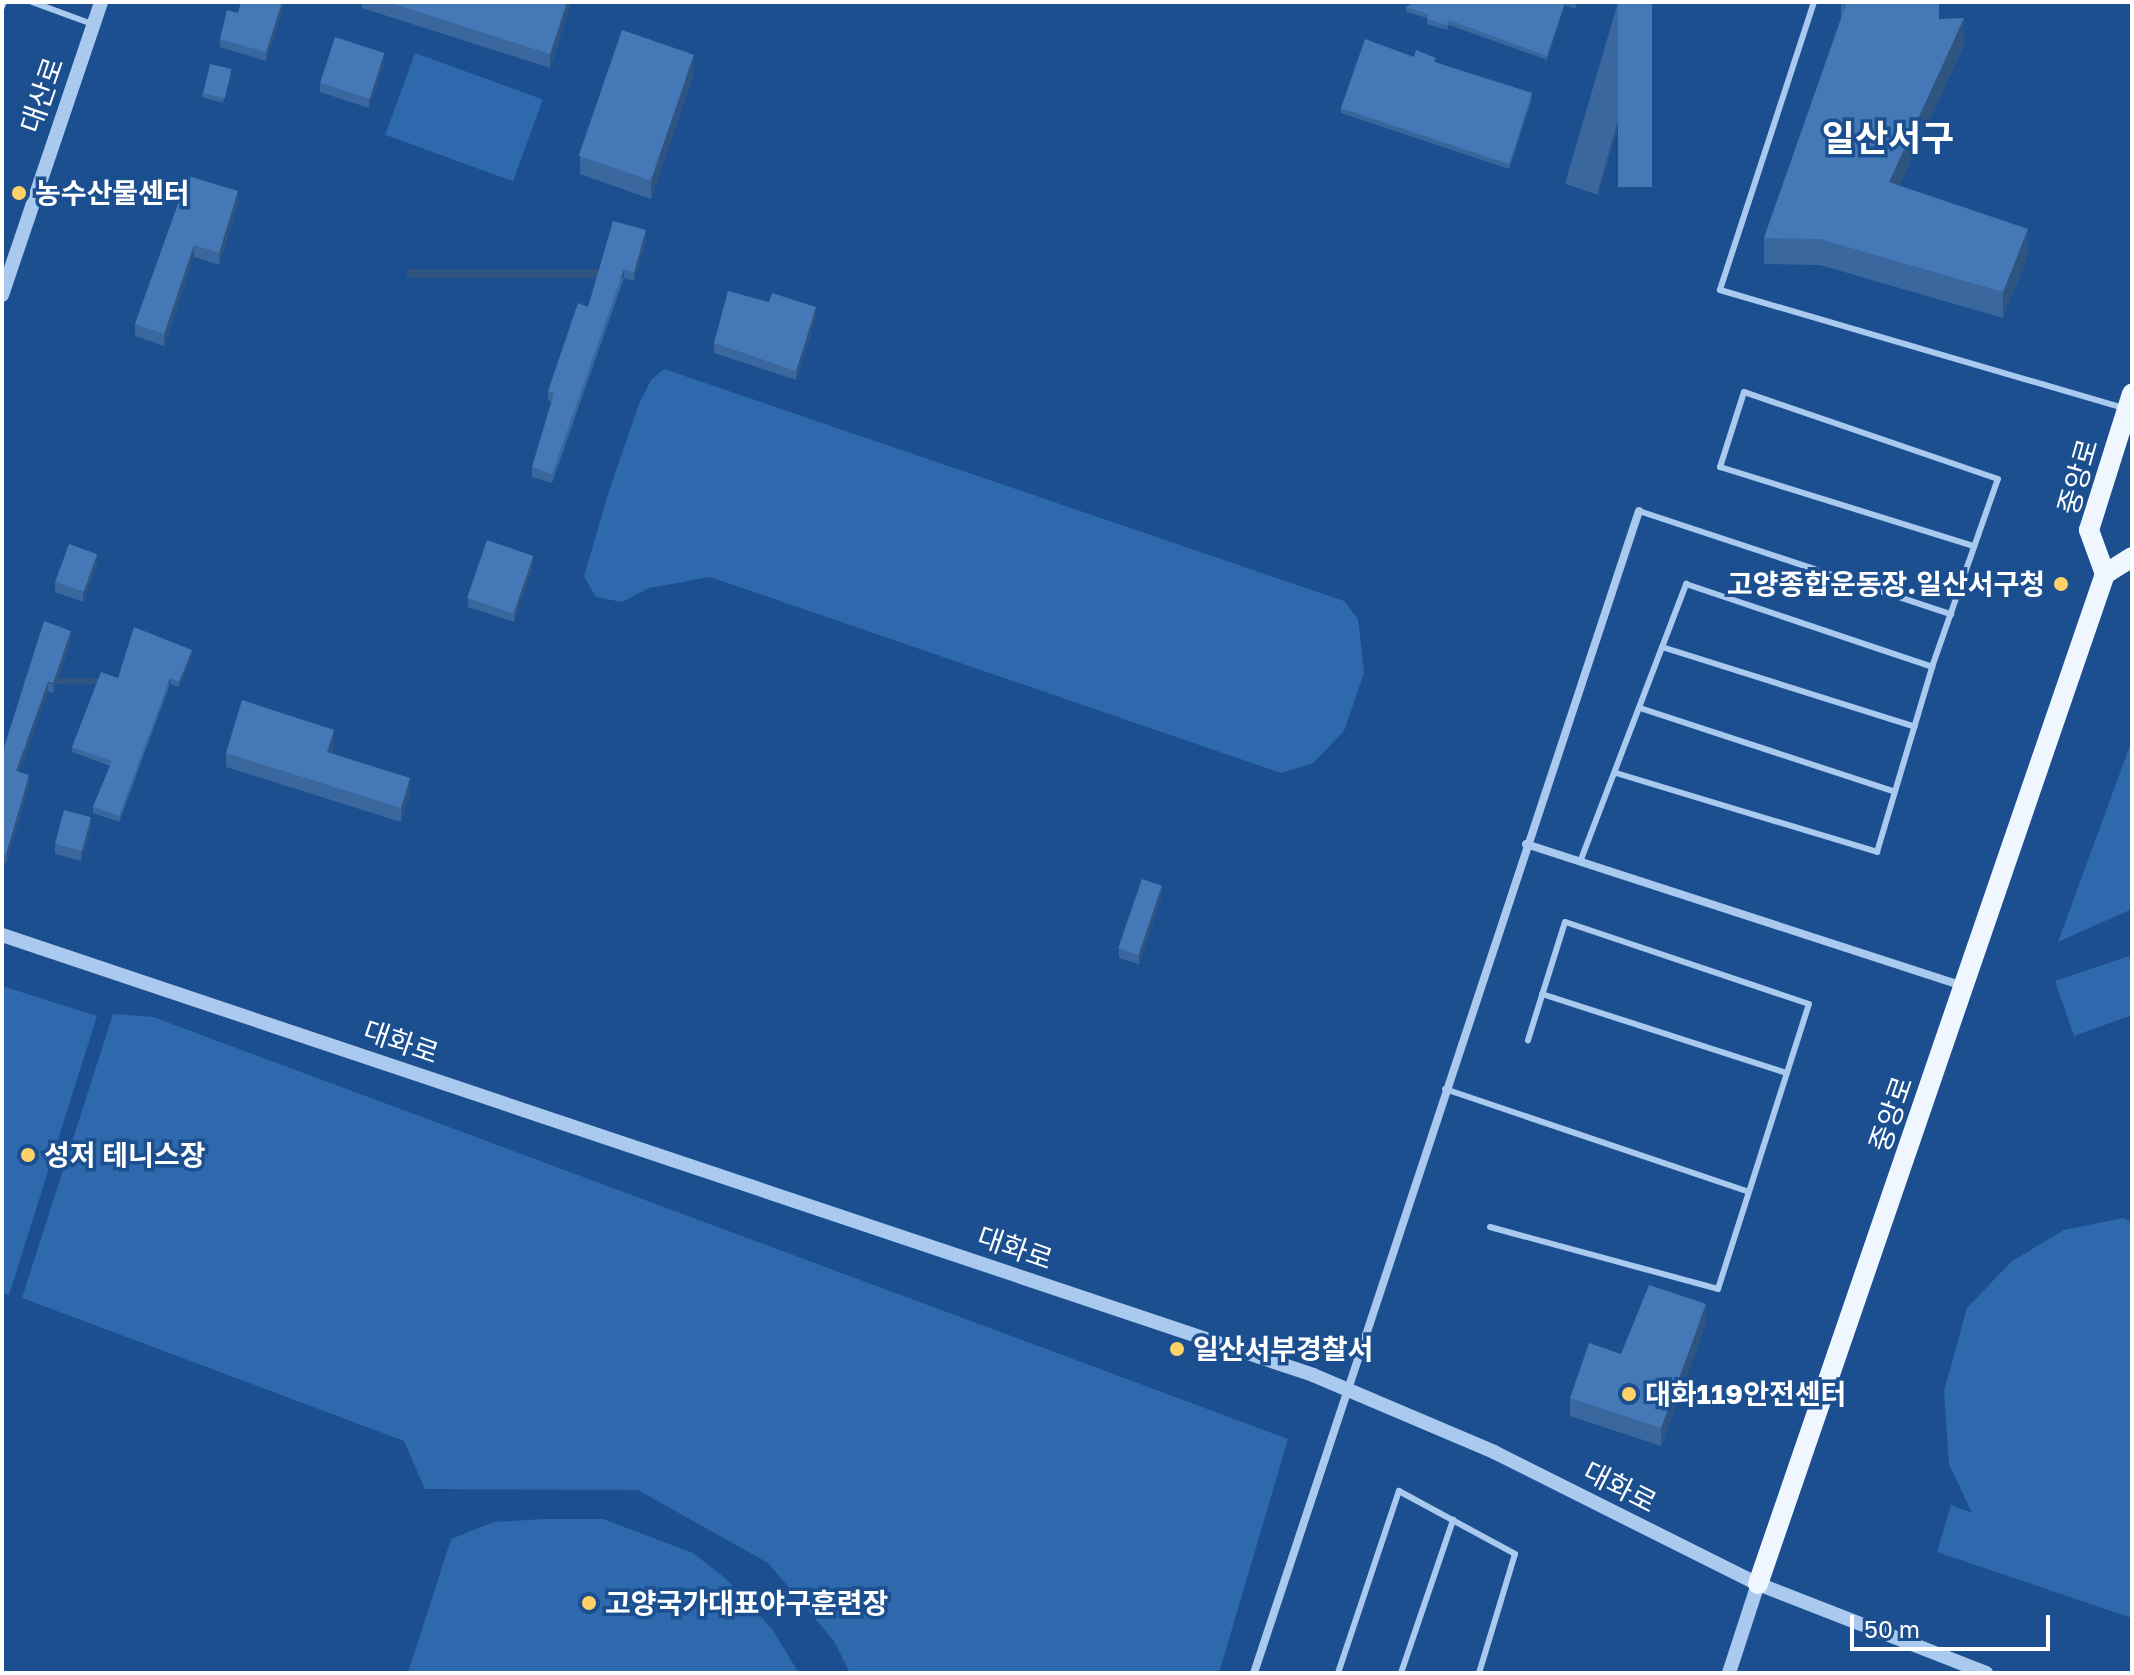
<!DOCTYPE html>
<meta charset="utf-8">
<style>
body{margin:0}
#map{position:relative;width:2134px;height:1675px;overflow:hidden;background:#1b4f8f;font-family:"Golos Text","Noto Sans KR",sans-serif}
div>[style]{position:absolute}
.green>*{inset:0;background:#2e69ad;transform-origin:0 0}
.service>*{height:6px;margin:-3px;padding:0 3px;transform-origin:3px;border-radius:3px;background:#a9c9ee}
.minor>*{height:8px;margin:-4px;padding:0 4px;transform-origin:4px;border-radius:4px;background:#a9c9ee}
.tertiary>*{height:14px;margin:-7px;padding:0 7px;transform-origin:7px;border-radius:7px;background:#a9c9ee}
.primary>*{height:20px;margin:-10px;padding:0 10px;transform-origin:10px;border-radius:10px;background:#f0f6ff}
.wall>*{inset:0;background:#3a679d}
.shaded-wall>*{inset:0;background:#305480;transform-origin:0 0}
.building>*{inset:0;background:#4478b7;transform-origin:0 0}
.dots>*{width:22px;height:22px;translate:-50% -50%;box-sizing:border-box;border:4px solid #1b4f8f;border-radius:50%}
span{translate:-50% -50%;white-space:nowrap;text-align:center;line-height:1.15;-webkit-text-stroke:7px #1b4f8f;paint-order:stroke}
.street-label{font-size:28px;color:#fff}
.poi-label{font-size:28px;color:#fff;font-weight:700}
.left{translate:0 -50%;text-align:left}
.right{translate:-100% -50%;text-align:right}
.district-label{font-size:36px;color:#fff;font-weight:700}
.frame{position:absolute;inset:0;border:4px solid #fff;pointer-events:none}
.scale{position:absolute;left:1850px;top:1615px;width:200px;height:36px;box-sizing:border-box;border:4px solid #fff;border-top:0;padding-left:10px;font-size:24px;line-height:28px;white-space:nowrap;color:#fff;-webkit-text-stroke:6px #1b4f8f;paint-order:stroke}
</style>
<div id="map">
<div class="green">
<div style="left:415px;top:53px;width:136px;height:87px;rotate:20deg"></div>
<div style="clip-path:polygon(664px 369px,1344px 601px,1358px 619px,1364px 673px,1344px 731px,1313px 763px,1281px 773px,710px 577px,649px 588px,622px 602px,596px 597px,584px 576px,609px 491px,639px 404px,651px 380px)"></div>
<div style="clip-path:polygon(2132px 740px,2132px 909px,2058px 942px)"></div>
<div style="clip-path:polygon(2132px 955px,2132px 1015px,2074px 1036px,2055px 981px)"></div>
<div style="clip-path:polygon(2px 986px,97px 1016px,9px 1295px,2px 1293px)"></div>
<div style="clip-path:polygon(113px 1014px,153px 1017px,1288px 1439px,1219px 1673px,850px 1673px,834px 1641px,768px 1563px,638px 1490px,425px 1489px,404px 1441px,22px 1298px)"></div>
<div style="clip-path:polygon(2123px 1218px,2132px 1222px,2132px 1618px,1937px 1552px,1951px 1505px,1972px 1513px,1949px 1464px,1944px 1391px,1967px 1308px,2012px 1261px,2064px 1230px)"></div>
<div style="clip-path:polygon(543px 1519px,603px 1519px,693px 1553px,725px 1578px,772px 1629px,799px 1673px,408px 1673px,451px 1539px,494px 1522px)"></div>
</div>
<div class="service">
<div style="left:32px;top:2px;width:64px;rotate:20.1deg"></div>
<div style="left:1814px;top:2px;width:303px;rotate:108.1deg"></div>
<div style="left:1720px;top:290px;width:421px;rotate:16.3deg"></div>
<div style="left:2px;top:7px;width:5px;rotate:-68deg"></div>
<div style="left:1639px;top:511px;width:329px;rotate:18.3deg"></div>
<div style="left:1662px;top:647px;width:265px;rotate:17.5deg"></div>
<div style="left:1640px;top:708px;width:268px;rotate:18.2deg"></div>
<div style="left:1616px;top:773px;width:273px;rotate:16.8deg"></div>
<div style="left:1877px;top:852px;width:193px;rotate:-73.4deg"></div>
<div style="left:1932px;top:667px;width:199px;rotate:-70.7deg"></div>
<div style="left:1998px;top:479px;width:268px;rotate:-161.1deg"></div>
<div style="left:1744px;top:392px;width:79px;rotate:107.7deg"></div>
<div style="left:1720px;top:467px;width:266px;rotate:17.3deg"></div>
<div style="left:1580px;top:862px;width:298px;rotate:-69.1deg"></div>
<div style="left:1686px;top:584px;width:260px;rotate:18.6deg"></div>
<div style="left:1542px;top:994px;width:257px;rotate:17.9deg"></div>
<div style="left:1445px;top:1089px;width:319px;rotate:18.7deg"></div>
<div style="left:1490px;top:1227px;width:236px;rotate:15.2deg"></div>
<div style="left:1718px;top:1289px;width:299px;rotate:-72.3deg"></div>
<div style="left:1809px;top:1004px;width:257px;rotate:-161.4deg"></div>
<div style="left:1565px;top:922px;width:124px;rotate:107.4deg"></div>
<div style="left:1338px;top:1673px;width:192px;rotate:-71.5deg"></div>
<div style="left:1399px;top:1491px;width:132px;rotate:28.5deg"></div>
<div style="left:1515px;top:1554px;width:124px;rotate:106.8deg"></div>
<div style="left:1401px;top:1673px;width:162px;rotate:-71.2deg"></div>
</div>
<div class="minor">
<div style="left:1526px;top:844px;width:459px;rotate:18deg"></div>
<div style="left:1254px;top:1673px;width:1224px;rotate:-71.67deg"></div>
</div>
<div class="tertiary">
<div style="left:2px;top:295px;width:309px;rotate:-71.3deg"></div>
<div style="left:2px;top:935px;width:1383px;rotate:18.55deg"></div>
<div style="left:1313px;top:1375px;width:197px;rotate:23deg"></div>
<div style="left:1494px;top:1452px;width:295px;rotate:26.6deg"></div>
<div style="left:1758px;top:1584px;width:245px;rotate:21.3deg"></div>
<div style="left:1729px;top:1673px;width:94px;rotate:-72deg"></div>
</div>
<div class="primary">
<div style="left:2105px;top:574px;width:32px;rotate:-32deg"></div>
<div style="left:1758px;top:1584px;width:1068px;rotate:-71.04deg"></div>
<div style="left:2105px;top:574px;width:47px;rotate:-110deg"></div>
<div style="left:2089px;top:530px;width:143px;rotate:-72.5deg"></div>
</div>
<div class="wall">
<div style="clip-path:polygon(241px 2px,285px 2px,266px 61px,220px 47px,220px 39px,238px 13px)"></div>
<div style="clip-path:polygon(362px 2px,570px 2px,570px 6px,550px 68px,362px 8px)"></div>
<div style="clip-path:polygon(1415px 2px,1578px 2px,1575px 9px,1565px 5px,1547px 60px,1449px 25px,1447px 30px,1427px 24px,1427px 18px,1406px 12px,1406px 7px)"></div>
<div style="clip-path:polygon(1618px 2px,1653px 2px,1598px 195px,1566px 184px,1566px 180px)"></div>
<div style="clip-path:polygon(1841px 2px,1939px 2px,1939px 19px,1964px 45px,1899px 186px,2028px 255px,2003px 318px,1820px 265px,1764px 264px,1764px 238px,1841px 18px)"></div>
<div style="clip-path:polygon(1414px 57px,1436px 62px,1532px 98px,1509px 169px,1341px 113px,1341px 108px)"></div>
<div style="clip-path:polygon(384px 63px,369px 108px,320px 92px,320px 83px)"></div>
<div style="clip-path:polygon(694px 73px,651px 199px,580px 174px,580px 156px)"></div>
<div style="clip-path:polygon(231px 74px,223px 103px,202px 97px,202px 93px)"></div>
<div style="clip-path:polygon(188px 176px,238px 203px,219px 265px,194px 257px,164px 346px,135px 336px,135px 324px)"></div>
<div style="clip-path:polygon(646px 240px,634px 281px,624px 278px,552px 483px,532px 477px,532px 467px,552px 402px,548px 400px,548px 391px,588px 307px)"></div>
<div style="clip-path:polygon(769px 302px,816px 317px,796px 380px,714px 353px,714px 343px)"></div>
<div style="clip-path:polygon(97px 564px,83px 602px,55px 592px,55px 582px)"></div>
<div style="clip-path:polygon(533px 565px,514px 622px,468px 607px,468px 598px)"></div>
<div style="clip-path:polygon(71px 641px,53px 693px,48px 691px,19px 772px,29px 785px,6px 863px,2px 862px,2px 754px)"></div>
<div style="clip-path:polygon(192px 656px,179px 687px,170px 684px,119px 822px,93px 813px,93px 807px,110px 766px,72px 752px,72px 747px)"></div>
<div style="clip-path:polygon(334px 743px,331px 753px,410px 792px,401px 822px,226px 767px,226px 753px)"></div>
<div style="clip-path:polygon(91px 827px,81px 861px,55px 854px,55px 844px)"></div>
<div style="clip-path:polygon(1162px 895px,1139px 964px,1119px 958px,1119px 948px)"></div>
<div style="clip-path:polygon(1706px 1323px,1661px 1446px,1570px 1416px,1570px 1398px,1621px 1354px)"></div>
</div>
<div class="shaded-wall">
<div style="clip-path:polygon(282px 2px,285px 2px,266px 61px,266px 52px)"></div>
<div style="clip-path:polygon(567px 2px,570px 2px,570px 6px,550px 68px,550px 54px)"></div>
<div style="clip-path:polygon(1565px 2px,1565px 5px,1547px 60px,1547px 56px)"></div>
<div style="clip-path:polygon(1652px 2px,1653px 2px,1598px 195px,1598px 190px)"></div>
<div style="clip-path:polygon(1964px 18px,1964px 45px,1889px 208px,1889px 182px)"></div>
<div style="clip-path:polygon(384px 53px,384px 63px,369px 108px,369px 99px)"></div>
<div style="clip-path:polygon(694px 55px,694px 73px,651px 199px,651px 181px)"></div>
<div style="left:1532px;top:93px;width:5px;height:75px;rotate:90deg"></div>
<div style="clip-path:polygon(238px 191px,238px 203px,219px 265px,219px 253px)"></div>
<div style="clip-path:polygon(2028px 229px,2028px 255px,2003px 318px,2003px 292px)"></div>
<div style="clip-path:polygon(646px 230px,646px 240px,634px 281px,634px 272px)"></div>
<div style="clip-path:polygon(194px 245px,194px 257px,164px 346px,164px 334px)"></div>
<div style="left:624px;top:269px;width:9px;height:217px;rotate:90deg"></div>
<div style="clip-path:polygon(816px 307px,816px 317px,796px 380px,796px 371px)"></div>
<div style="clip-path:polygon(97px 554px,97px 564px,83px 602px,83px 593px)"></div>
<div style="clip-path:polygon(533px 556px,533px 565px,514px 622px,514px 613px)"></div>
<div style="clip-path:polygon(71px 631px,71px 641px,53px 693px,53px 683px)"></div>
<div style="clip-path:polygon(192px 650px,192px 656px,179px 687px,179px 682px)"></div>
<div style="left:170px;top:678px;width:6px;height:147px;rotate:90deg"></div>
<div style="clip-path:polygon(48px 682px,48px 691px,16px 781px,16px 771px)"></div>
<div style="clip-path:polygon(334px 730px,334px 743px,327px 766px,327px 752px)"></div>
<div style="clip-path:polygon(29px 775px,29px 785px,6px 863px,6px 854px)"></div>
<div style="clip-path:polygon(410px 778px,410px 792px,401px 822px,401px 808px)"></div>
<div style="clip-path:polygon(91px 817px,91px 827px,81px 861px,81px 851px)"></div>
<div style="clip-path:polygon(1162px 886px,1162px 895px,1139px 964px,1139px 955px)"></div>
<div style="clip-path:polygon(1706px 1304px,1706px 1323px,1661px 1446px,1661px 1428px)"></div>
</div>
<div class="building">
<div style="clip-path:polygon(241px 2px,282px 2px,266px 52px,220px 39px,227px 10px,238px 13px)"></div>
<div style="clip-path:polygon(388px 2px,567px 2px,550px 54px)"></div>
<div style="clip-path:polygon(1415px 2px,1565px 2px,1547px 56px,1449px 20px,1447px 25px,1427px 19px,1428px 14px,1406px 7px)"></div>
<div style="left:1618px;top:2px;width:34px;height:185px"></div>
<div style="clip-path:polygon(1847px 2px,1939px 2px,1939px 19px,1964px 18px,1889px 182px,2028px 229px,2003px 292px,1820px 239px,1764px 238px)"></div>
<div style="left:622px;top:30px;width:76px;height:133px;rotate:19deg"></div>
<div style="left:335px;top:37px;width:52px;height:48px;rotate:18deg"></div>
<div style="clip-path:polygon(1365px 39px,1414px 57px,1416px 50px,1436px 58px,1434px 62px,1532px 93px,1509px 164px,1341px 108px)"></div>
<div style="left:210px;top:64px;width:22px;height:30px;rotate:13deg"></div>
<div style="clip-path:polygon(188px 176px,238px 191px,219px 253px,194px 245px,164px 334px,135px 324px)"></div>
<div style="clip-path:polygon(613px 221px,646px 230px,634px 272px,624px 269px,552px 474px,532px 467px,554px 393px,548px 391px,578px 303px,588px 307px)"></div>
<div style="clip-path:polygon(728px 291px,769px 302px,772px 293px,816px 307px,796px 371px,714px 343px)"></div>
<div style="left:487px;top:540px;width:49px;height:61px;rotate:19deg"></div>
<div style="left:69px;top:544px;width:30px;height:40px;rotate:20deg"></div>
<div style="clip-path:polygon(44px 621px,71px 631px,53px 683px,48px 682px,16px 771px,29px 775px,6px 854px,2px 853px,2px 754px)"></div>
<div style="clip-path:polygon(134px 627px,192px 650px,179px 682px,170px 678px,119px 816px,93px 807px,112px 761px,72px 747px,101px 672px,118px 678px)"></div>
<div style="clip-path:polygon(242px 700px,334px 730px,327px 752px,410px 778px,401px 808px,226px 753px)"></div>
<div style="left:64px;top:810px;width:28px;height:35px;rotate:15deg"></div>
<div style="left:1142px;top:879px;width:21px;height:73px;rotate:19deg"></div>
<div style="clip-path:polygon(1649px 1285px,1706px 1304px,1661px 1428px,1570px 1398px,1589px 1343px,1621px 1354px)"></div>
</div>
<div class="dots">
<div style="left:19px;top:193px;background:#ffd166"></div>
<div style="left:2061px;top:584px;background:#ffd166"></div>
<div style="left:28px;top:1155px;background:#ffd166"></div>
<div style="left:1177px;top:1349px;background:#ffd166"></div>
<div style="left:1629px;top:1394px;background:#ffd166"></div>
<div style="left:589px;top:1603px;background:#ffd166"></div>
</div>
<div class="street-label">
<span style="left:42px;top:95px;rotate:-71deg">대산로</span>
<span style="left:2078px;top:477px;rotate:-74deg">중앙로</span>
<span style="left:401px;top:1042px;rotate:19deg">대화로</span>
<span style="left:1891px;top:1114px;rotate:-71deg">중앙로</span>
<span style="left:1015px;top:1248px;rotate:19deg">대화로</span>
<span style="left:1620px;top:1487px;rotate:27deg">대화로</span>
</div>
<div class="poi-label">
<span class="left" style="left:35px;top:193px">농수산물센터</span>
<span class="right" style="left:2045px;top:584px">고양종합운동장.일산서구청</span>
<span class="left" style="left:44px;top:1155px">성저 테니스장</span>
<span class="left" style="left:1193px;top:1349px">일산서부경찰서</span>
<span class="left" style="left:1645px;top:1394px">대화119안전센터</span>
<span class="left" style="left:605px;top:1603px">고양국가대표야구훈련장</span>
</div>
<div class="district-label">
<span style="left:1888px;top:138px">일산서구</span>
</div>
<div class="frame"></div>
<div class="scale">50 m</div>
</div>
